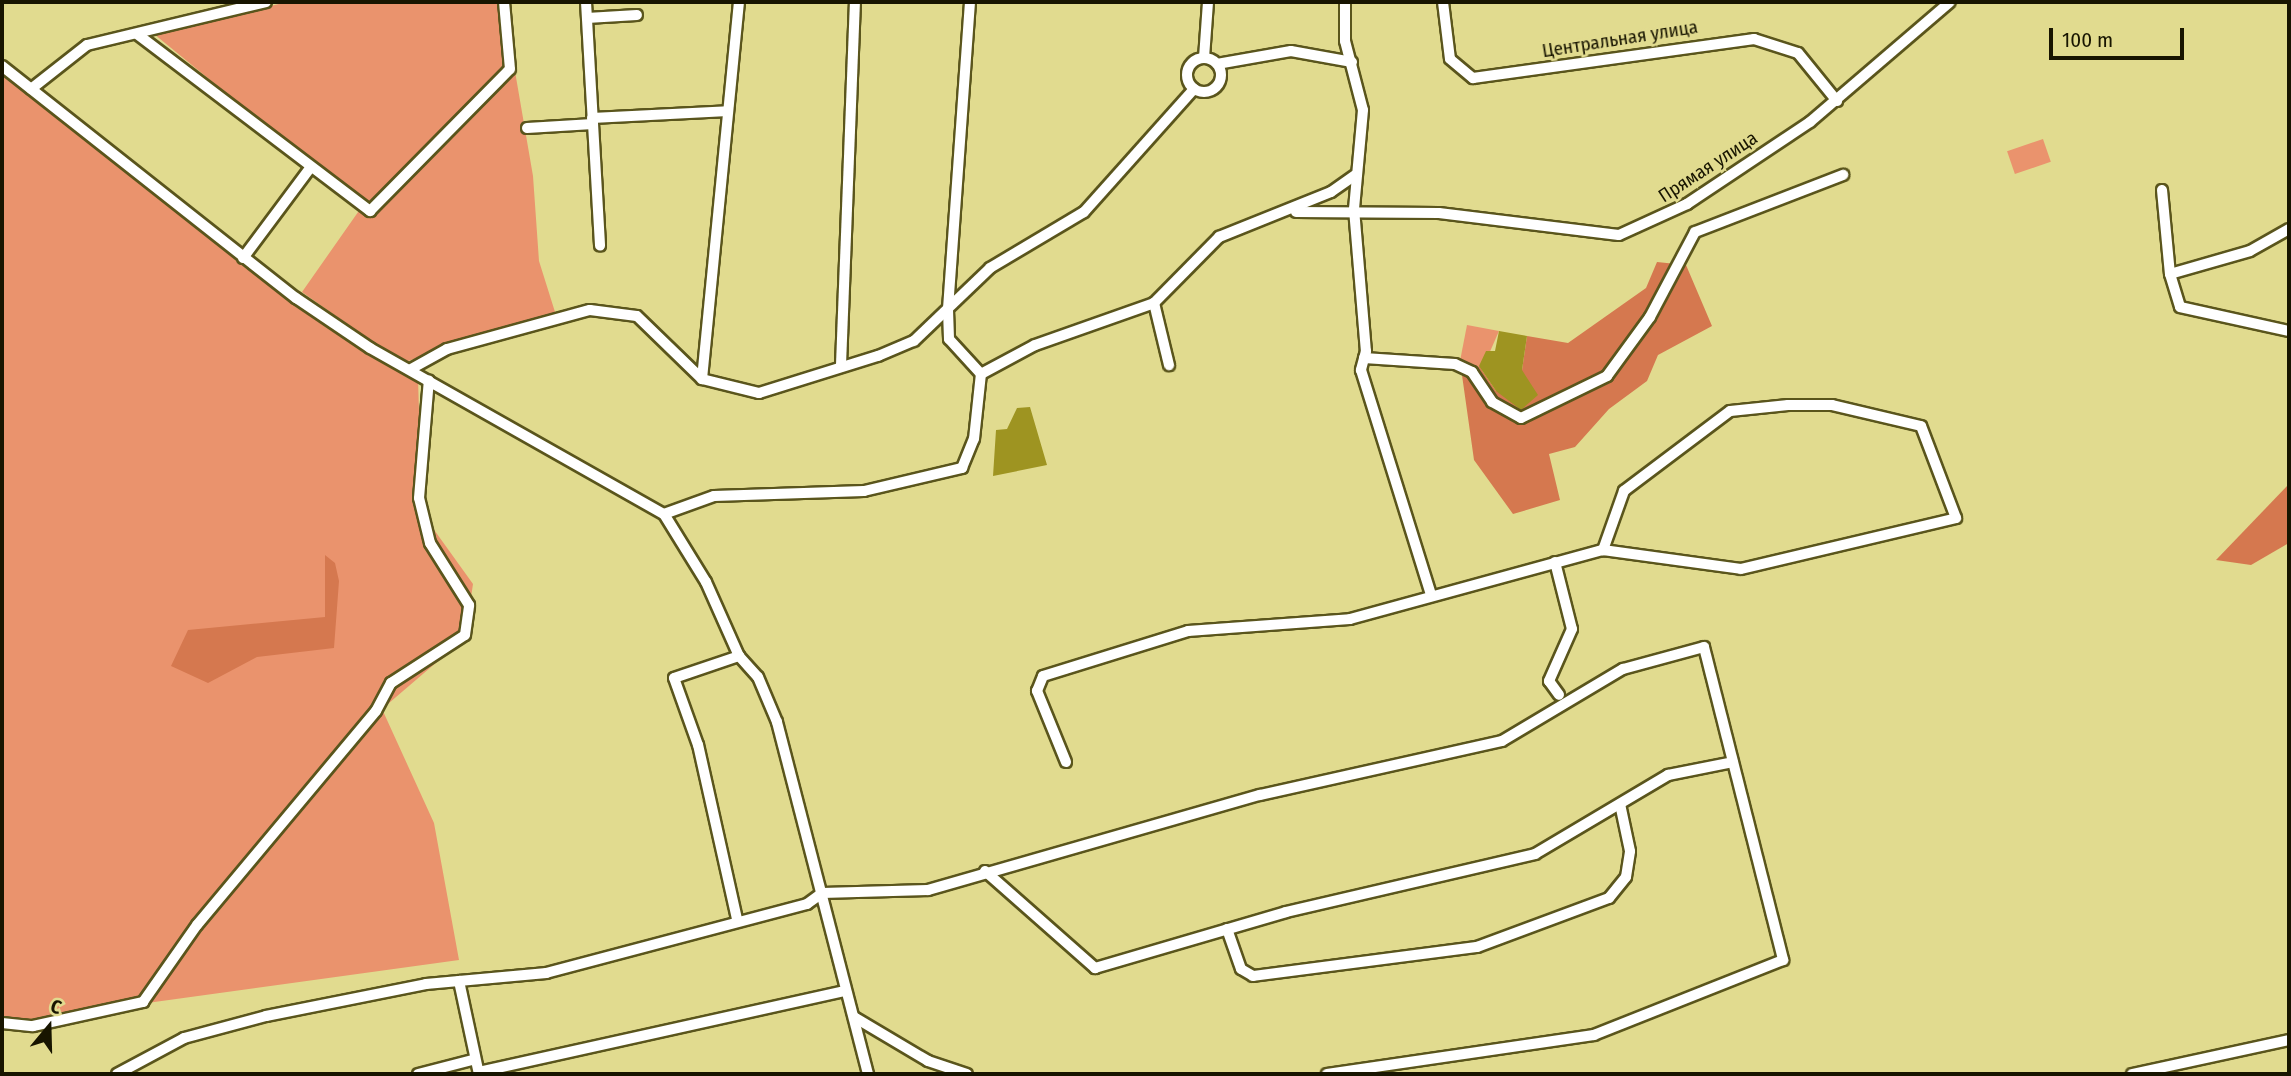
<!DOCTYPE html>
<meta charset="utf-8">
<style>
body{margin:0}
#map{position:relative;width:2291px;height:1076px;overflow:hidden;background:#e1db8f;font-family:"Fira Sans Condensed",sans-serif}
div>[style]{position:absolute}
.green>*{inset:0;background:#ea936d;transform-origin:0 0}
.forest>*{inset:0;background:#d5784f}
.water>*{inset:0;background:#9e9421}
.roads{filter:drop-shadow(2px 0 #5a551c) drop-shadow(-2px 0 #5a551c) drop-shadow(0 2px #5a551c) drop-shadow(0 -2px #5a551c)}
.minor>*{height:10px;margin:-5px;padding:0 5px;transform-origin:5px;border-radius:5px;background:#fff}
.minor>.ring{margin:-5px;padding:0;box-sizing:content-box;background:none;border:10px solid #fff;border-radius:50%}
span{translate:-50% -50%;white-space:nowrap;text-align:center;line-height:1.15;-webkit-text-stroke:5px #e1db8f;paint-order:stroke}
.street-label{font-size:19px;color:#181500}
.frame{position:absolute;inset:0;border:4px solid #181500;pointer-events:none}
.north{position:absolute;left:14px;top:992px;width:70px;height:70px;-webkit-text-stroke:5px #e1db8f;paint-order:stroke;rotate:19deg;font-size:19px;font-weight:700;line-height:28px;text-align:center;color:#181500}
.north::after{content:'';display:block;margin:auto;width:24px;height:32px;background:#181500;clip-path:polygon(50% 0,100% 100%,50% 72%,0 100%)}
.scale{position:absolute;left:2049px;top:28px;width:135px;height:32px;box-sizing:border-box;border:4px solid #181500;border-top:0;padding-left:9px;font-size:21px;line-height:24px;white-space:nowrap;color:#181500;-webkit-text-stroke:5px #e1db8f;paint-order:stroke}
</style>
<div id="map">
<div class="green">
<div style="clip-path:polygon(287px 2px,510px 2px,507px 25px,533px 176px,539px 261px,555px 312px,402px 363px,302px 292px,363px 205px,154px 34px)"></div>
<div style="clip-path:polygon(2px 75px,267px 282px,369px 354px,418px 378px,422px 513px,473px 584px,465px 638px,382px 709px,434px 823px,459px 960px,2px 1023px)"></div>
<div style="left:2043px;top:139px;width:24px;height:38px;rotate:71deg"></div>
<div style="clip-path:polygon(1467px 325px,1499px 331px,1474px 388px,1460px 361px)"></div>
</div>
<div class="forest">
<div style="clip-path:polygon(1657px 262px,1686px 265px,1712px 326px,1658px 355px,1647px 381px,1609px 409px,1575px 447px,1549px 454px,1560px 500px,1513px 514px,1474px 460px,1460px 361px,1474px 387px,1479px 366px,1496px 391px,1522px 370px,1527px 336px,1568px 343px,1646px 288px)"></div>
<div style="clip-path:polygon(2289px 484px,2289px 543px,2251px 565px,2216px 560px)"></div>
<div style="clip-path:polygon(325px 555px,335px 563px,339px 581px,334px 648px,257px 657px,208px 683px,171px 666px,188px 630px,325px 617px)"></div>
</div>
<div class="water">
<div style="clip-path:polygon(1499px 331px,1527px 336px,1522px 370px,1538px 395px,1521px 410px,1496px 391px,1479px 366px,1486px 351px,1495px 351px)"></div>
<div style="clip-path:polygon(1030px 407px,1047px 465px,993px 476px,996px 430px,1007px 429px,1017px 408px)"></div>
</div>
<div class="roads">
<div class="minor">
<div style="left:586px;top:2px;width:244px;rotate:86.7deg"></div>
<div style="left:970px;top:2px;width:309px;rotate:94.1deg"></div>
<div style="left:948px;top:310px;width:29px;rotate:88deg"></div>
<div style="left:949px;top:339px;width:47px;rotate:47.6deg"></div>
<div style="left:1345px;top:2px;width:39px;rotate:90deg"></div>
<div style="left:1345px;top:41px;width:71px;rotate:75.4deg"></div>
<div style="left:1363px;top:110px;width:99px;rotate:95.2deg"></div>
<div style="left:1354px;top:209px;width:143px;rotate:85.2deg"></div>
<div style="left:1366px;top:351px;width:20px;rotate:105deg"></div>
<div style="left:1361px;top:370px;width:236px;rotate:72.7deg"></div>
<div style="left:1443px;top:2px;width:57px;rotate:83deg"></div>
<div style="left:1450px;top:59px;width:30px;rotate:40deg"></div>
<div style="left:1473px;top:78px;width:284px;rotate:-7.9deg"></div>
<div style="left:1754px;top:39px;width:46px;rotate:17.7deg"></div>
<div style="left:1798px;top:53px;width:62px;rotate:50.9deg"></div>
<div style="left:587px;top:18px;width:50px;rotate:-3.4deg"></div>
<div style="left:137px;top:34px;width:293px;rotate:37.2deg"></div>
<div style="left:370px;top:211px;width:199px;rotate:-45.4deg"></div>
<div style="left:510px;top:69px;width:67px;rotate:-95.1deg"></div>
<div style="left:1204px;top:58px;width:56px;rotate:-85.9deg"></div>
<div class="ring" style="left:1187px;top:58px;width:24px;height:24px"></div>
<div style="left:1217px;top:64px;width:75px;rotate:-10deg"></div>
<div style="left:1291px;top:51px;width:62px;rotate:10.2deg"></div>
<div style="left:2px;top:66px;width:375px;rotate:38.3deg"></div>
<div style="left:296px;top:298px;width:89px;rotate:34deg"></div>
<div style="left:370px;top:348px;width:338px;rotate:29.5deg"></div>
<div style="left:664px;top:514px;width:80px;rotate:58.3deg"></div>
<div style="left:706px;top:582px;width:81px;rotate:66deg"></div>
<div style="left:739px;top:656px;width:28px;rotate:48deg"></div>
<div style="left:758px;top:677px;width:49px;rotate:67.1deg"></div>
<div style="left:777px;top:722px;width:364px;rotate:75.5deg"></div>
<div style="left:31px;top:89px;width:71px;rotate:-38.2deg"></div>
<div style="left:87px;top:45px;width:184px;rotate:-13.5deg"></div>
<div style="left:592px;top:118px;width:136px;rotate:-2.9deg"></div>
<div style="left:527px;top:128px;width:66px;rotate:-3.5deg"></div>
<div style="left:2162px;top:190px;width:84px;rotate:84.6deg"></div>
<div style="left:2170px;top:274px;width:34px;rotate:73deg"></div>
<div style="left:2180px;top:307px;width:112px;rotate:12.4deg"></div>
<div style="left:1296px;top:212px;width:143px;rotate:0.4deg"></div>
<div style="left:1439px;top:213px;width:181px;rotate:7deg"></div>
<div style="left:1619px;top:235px;width:75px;rotate:-24.5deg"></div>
<div style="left:1687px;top:204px;width:148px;rotate:-33.7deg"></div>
<div style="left:1810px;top:122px;width:184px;rotate:-40.6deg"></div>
<div style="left:243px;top:258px;width:112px;rotate:-53.3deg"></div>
<div style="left:2170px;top:274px;width:83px;rotate:-16deg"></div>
<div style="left:2250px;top:251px;width:45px;rotate:-29.4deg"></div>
<div style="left:1154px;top:303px;width:64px;rotate:76.4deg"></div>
<div style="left:1364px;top:358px;width:91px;rotate:3.8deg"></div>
<div style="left:1455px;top:364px;width:19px;rotate:25deg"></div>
<div style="left:1472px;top:372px;width:36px;rotate:56deg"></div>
<div style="left:1492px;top:402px;width:33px;rotate:29deg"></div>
<div style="left:1521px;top:418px;width:96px;rotate:-26deg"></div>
<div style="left:1607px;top:376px;width:73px;rotate:-53.9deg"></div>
<div style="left:1650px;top:317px;width:96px;rotate:-62.1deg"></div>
<div style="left:1695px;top:232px;width:159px;rotate:-21.1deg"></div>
<div style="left:841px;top:365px;width:363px;rotate:-87.8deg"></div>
<div style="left:411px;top:369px;width:41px;rotate:-29.1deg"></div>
<div style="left:447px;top:349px;width:148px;rotate:-15.3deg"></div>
<div style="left:590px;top:310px;width:47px;rotate:7.3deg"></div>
<div style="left:637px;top:316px;width:91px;rotate:44.1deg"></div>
<div style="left:702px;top:379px;width:59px;rotate:13.8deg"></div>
<div style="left:759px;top:393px;width:125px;rotate:-17.3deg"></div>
<div style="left:878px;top:356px;width:39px;rotate:-23deg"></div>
<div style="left:914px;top:341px;width:105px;rotate:-43.8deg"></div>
<div style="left:990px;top:268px;width:109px;rotate:-30.8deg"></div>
<div style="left:1084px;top:212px;width:165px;rotate:-48.2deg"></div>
<div style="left:702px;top:379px;width:379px;rotate:-84.4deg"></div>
<div style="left:664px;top:514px;width:53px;rotate:-19.8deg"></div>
<div style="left:714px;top:496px;width:150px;rotate:-1.9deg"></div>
<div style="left:864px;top:491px;width:101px;rotate:-13.2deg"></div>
<div style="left:962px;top:468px;width:31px;rotate:-68deg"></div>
<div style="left:974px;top:439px;width:65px;rotate:-83.9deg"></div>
<div style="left:981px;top:374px;width:61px;rotate:-28.2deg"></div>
<div style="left:1035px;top:345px;width:126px;rotate:-19.4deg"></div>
<div style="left:1154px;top:303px;width:93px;rotate:-45.4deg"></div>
<div style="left:1219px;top:237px;width:121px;rotate:-21.9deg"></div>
<div style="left:1331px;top:192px;width:29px;rotate:-35deg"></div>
<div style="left:1555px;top:562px;width:69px;rotate:75.8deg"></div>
<div style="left:1572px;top:629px;width:57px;rotate:113.9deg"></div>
<div style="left:1549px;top:681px;width:17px;rotate:54deg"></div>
<div style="left:1066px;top:762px;width:77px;rotate:-112.2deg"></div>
<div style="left:1037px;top:691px;width:16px;rotate:-68deg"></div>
<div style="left:1043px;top:676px;width:152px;rotate:-17.2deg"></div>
<div style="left:1188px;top:631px;width:162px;rotate:-4.2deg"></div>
<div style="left:1350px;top:619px;width:262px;rotate:-15.3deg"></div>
<div style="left:1603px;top:550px;width:139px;rotate:7.8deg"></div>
<div style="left:1741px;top:569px;width:221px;rotate:-13.3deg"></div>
<div style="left:1956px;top:518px;width:98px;rotate:-110.8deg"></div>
<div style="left:1921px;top:426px;width:91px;rotate:-166.7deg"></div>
<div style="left:1832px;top:405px;width:44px;rotate:180deg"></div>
<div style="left:1788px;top:405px;width:58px;rotate:174.1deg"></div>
<div style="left:1730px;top:411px;width:133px;rotate:143deg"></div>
<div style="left:1624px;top:491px;width:63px;rotate:109.6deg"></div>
<div style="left:985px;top:871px;width:147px;rotate:41.4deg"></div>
<div style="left:1095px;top:968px;width:199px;rotate:-16.3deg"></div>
<div style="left:1286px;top:912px;width:256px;rotate:-13.1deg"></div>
<div style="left:1535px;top:854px;width:155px;rotate:-30.7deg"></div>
<div style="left:1668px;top:775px;width:66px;rotate:-11.3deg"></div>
<div style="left:737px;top:919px;width:178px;rotate:-102.6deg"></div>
<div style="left:698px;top:745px;width:71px;rotate:-109.7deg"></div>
<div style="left:674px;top:678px;width:69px;rotate:-18.7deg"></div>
<div style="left:1227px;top:929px;width:42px;rotate:70.7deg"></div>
<div style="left:1241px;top:969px;width:14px;rotate:30deg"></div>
<div style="left:1253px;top:976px;width:226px;rotate:-7.4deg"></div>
<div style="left:1477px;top:947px;width:141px;rotate:-20.4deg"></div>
<div style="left:1609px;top:898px;width:27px;rotate:-51deg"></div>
<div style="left:1626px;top:877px;width:26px;rotate:-81deg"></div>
<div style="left:1630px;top:851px;width:48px;rotate:-102deg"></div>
<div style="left:459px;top:981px;width:95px;rotate:77.9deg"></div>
<div style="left:854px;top:1017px;width:86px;rotate:30.7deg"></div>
<div style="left:928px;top:1061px;width:41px;rotate:18.4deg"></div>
<div style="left:2px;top:1023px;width:31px;rotate:6deg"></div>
<div style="left:33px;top:1026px;width:113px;rotate:-12.3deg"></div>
<div style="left:143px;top:1002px;width:94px;rotate:-55deg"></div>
<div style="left:197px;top:925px;width:279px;rotate:-50.1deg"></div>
<div style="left:376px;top:711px;width:32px;rotate:-62deg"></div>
<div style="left:391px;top:683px;width:88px;rotate:-33deg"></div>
<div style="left:465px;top:635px;width:30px;rotate:-82deg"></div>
<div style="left:469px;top:605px;width:73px;rotate:-122.2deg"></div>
<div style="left:430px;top:543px;width:46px;rotate:-103.7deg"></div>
<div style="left:419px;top:498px;width:118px;rotate:-85.2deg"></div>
<div style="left:479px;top:1072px;width:375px;rotate:-12.5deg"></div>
<div style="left:117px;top:1074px;width:76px;rotate:-28.2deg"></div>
<div style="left:184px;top:1038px;width:85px;rotate:-15deg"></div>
<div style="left:266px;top:1016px;width:163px;rotate:-11.3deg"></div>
<div style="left:426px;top:984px;width:121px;rotate:-5.2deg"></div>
<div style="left:546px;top:973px;width:270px;rotate:-14.8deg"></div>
<div style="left:807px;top:904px;width:19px;rotate:-36deg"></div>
<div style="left:822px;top:893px;width:106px;rotate:-1.6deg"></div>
<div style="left:928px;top:890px;width:345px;rotate:-16deg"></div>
<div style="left:1260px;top:795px;width:248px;rotate:-12.6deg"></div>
<div style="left:1502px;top:741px;width:141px;rotate:-30.8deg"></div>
<div style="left:1623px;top:669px;width:84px;rotate:-15.2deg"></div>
<div style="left:1704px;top:647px;width:323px;rotate:75.8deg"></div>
<div style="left:1783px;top:960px;width:203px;rotate:158.4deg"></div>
<div style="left:1594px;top:1035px;width:270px;rotate:171.7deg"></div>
<div style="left:418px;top:1074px;width:56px;rotate:-14.5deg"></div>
<div style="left:2132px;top:1074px;width:161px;rotate:-12.2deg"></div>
</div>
</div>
<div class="street-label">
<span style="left:1620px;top:39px;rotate:-9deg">Центральная улица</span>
<span style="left:1708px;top:167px;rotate:-33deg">Прямая улица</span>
</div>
<div class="frame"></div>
<div class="north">С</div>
<div class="scale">100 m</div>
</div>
